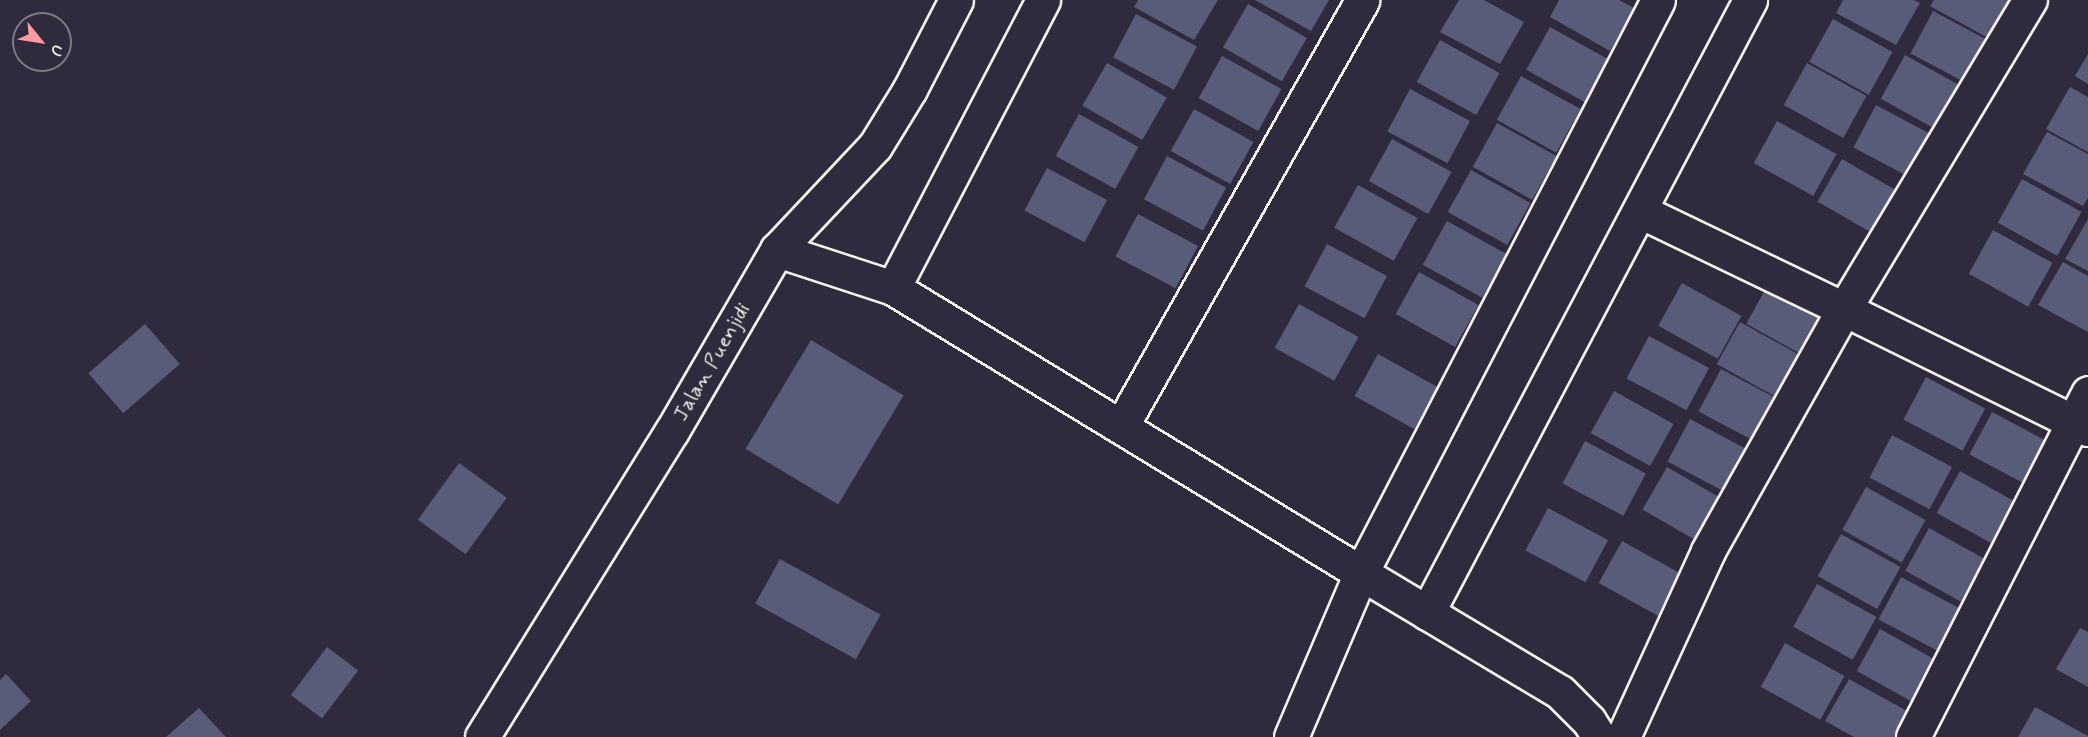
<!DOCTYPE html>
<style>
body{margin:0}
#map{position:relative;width:2088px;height:737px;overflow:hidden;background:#2f2a3d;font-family:Mynerve,sans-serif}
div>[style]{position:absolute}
.building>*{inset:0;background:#585c78;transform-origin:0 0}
.roads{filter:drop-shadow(2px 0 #f4f1e8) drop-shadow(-2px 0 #f4f1e8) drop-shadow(0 2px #f4f1e8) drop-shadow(0 -2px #f4f1e8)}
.street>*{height:33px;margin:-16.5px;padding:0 16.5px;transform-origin:16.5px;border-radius:16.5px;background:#2f2a3d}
span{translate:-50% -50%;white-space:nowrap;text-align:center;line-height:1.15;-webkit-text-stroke:5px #2f2a3d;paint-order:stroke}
.street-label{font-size:21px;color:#f4f1e8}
.north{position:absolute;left:12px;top:12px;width:60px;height:60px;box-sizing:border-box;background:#2f2a3d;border:2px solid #7e7a81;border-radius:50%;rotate:120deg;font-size:16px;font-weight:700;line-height:24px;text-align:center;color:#f4f1e8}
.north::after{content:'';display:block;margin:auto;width:21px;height:27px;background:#ff9aa2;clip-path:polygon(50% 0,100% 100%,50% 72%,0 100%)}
</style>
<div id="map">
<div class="building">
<div style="clip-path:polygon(1138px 0,1218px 0,1194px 40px,1134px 7px)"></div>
<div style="clip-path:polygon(1255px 0,1329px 0,1311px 31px)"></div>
<div style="clip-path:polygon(1459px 0,1484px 0,1524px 22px,1500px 64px,1440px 32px)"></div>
<div style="clip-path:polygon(1559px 0,1619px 0,1634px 8px,1610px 51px,1550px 17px)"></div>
<div style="clip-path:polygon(1843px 0,1914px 0,1920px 3px,1896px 45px,1836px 13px)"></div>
<div style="clip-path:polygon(1934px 0,2012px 0,1990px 39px,1930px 6px)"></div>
<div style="left:1248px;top:4px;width:68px;height:50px;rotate:30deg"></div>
<div style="left:1933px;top:11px;width:69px;height:48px;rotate:28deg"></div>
<div style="left:1136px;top:14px;width:69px;height:49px;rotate:28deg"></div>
<div style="left:1833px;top:19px;width:68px;height:49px;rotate:29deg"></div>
<div style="left:1550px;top:27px;width:68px;height:49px;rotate:29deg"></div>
<div style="left:1440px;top:40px;width:68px;height:48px;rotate:29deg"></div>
<div style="clip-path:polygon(2088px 54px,2088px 84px,2075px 76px)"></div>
<div style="left:1905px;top:55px;width:68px;height:50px;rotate:29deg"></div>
<div style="left:1222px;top:56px;width:68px;height:48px;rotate:29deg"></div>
<div style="left:1107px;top:63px;width:69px;height:49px;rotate:30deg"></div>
<div style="left:1807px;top:63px;width:68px;height:48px;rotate:29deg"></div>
<div style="left:1521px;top:76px;width:68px;height:50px;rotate:29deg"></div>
<div style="clip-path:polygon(2070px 87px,2088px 97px,2088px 152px,2046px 129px)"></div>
<div style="left:1410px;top:89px;width:68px;height:48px;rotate:28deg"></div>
<div style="left:1876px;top:105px;width:68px;height:48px;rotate:28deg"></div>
<div style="left:1194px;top:109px;width:68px;height:48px;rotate:29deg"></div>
<div style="left:1079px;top:114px;width:68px;height:48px;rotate:29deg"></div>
<div style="left:1777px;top:121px;width:68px;height:48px;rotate:29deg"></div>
<div style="left:1497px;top:123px;width:68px;height:50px;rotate:29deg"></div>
<div style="clip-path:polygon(2047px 132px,2088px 154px,2088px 198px,2083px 206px,2023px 174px)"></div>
<div style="left:1392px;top:139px;width:68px;height:48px;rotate:29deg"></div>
<div style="left:1167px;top:156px;width:67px;height:49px;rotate:28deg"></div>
<div style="left:1842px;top:159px;width:68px;height:49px;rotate:30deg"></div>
<div style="left:1047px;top:168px;width:68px;height:48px;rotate:28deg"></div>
<div style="left:1471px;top:170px;width:68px;height:48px;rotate:29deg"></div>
<div style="left:2022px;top:179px;width:68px;height:50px;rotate:29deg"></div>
<div style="left:1358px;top:185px;width:68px;height:49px;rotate:29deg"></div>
<div style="left:1138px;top:214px;width:68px;height:48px;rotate:28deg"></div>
<div style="clip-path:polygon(2088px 219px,2088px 271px,2065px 259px)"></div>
<div style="left:1447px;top:221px;width:68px;height:50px;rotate:29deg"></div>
<div style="left:1993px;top:230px;width:68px;height:50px;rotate:29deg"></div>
<div style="left:1327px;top:244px;width:68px;height:48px;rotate:28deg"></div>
<div style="clip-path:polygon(2063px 262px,2088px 276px,2088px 332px,2038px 305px)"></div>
<div style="left:1419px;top:272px;width:68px;height:48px;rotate:29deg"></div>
<div style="left:1770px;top:281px;width:68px;height:49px;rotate:29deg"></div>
<div style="left:1682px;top:283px;width:68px;height:49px;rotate:29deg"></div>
<div style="left:1299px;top:304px;width:68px;height:50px;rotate:29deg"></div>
<div style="left:1740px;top:322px;width:68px;height:48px;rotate:29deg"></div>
<div style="left:145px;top:324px;width:53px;height:75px;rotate:49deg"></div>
<div style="left:1649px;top:336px;width:68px;height:48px;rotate:28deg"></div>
<div style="left:811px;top:340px;width:108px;height:127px;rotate:31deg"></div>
<div style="left:1378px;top:354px;width:68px;height:48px;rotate:29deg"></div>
<div style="left:1721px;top:369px;width:68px;height:48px;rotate:28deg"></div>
<div style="left:1926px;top:377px;width:67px;height:48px;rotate:28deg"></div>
<div style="left:1614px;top:391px;width:68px;height:48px;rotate:29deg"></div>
<div style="left:1992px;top:412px;width:68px;height:48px;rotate:28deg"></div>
<div style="left:1690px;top:419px;width:68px;height:48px;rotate:28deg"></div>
<div style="left:1892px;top:435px;width:68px;height:48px;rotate:28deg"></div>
<div style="left:1585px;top:441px;width:69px;height:48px;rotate:28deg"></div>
<div style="left:459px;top:463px;width:59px;height:70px;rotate:36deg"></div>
<div style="left:1667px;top:467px;width:68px;height:49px;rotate:30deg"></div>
<div style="left:1960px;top:471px;width:68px;height:48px;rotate:29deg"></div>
<div style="left:1866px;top:487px;width:68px;height:49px;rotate:29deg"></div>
<div style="left:1548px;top:508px;width:68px;height:48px;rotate:28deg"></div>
<div style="left:1929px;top:528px;width:68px;height:49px;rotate:29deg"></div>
<div style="left:1841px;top:534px;width:68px;height:48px;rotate:29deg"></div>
<div style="left:1622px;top:541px;width:68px;height:48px;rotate:29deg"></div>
<div style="left:780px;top:559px;width:115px;height:51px;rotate:29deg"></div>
<div style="left:1901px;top:577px;width:69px;height:48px;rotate:28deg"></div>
<div style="left:1817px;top:584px;width:68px;height:49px;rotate:29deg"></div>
<div style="clip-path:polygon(2080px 628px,2088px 632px,2088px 687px,2056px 669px)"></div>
<div style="left:1880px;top:629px;width:68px;height:48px;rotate:29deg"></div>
<div style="left:1785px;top:643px;width:68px;height:50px;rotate:29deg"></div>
<div style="left:327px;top:647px;width:39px;height:60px;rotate:37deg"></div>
<div style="clip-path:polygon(6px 674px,31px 701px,0 730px,0 680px)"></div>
<div style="clip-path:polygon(1849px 679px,1909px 712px,1895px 737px,1854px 737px,1825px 721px)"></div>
<div style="clip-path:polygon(2035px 707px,2088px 736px,2088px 737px,2018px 737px)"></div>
<div style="clip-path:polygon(199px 708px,226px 737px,166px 737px)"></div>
</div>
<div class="roads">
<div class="street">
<div style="left:1640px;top:211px;width:226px;rotate:25.7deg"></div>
<div style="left:1844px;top:309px;width:361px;rotate:-59deg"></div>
<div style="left:777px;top:250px;width:122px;rotate:18.1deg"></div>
<div style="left:893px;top:288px;width:548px;rotate:31.34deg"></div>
<div style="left:1361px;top:573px;width:645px;rotate:-62.6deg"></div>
<div style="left:893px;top:288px;width:325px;rotate:-62.5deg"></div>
<div style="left:1122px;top:425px;width:488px;rotate:-60.5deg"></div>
<div style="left:1427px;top:613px;width:693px;rotate:-62.21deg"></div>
<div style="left:482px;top:737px;width:360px;rotate:-58.2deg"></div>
<div style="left:672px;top:431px;width:209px;rotate:-59.9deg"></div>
<div style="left:777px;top:250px;width:143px;rotate:-46.7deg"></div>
<div style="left:875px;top:146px;width:67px;rotate:-58.4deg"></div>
<div style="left:910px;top:89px;width:100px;rotate:-62.7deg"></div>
<div style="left:1291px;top:737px;width:178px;rotate:-66.9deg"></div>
<div style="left:1361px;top:573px;width:232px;rotate:30.9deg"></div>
<div style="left:1560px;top:692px;width:41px;rotate:45deg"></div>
<div style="left:1589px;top:721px;width:19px;rotate:58deg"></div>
<div style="left:1623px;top:737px;width:205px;rotate:-65.4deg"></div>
<div style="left:1708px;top:551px;width:278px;rotate:-60.7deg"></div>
<div style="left:1844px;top:309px;width:272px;rotate:26.2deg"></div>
<div style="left:1913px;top:737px;width:386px;rotate:-63deg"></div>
</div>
</div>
<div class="street-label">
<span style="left:712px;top:362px;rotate:-60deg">Jalan Puenjidi</span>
</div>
<div class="north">U</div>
</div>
